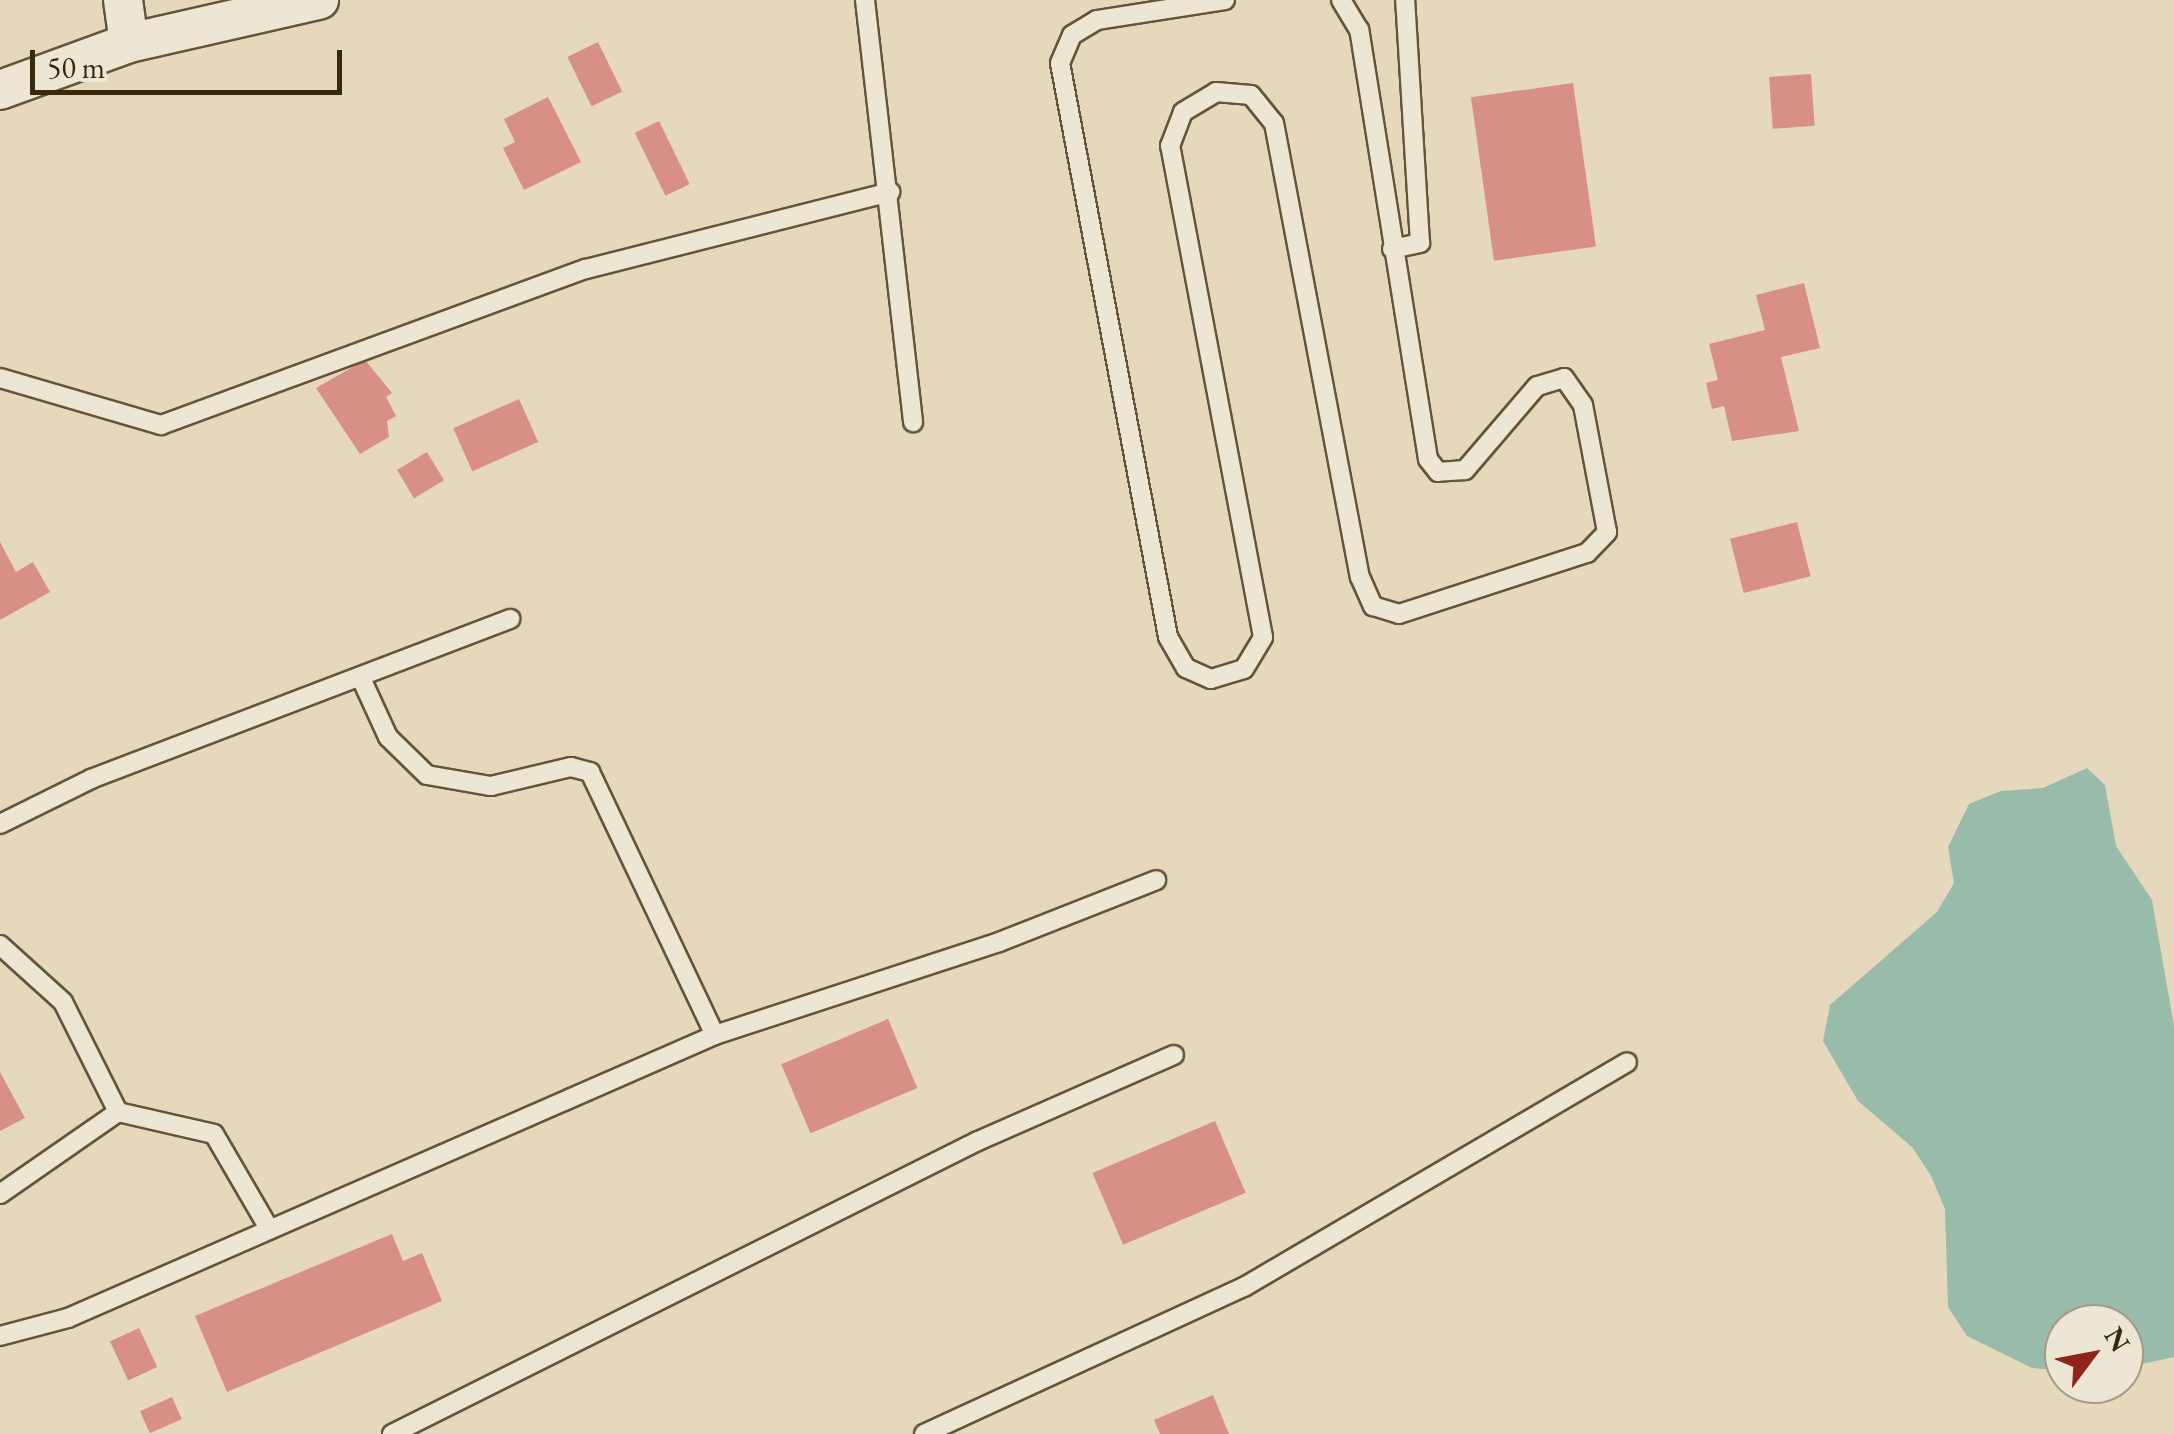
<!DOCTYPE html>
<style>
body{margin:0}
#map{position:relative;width:2174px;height:1434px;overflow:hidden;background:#e5d8bd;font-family:"EB Garamond",serif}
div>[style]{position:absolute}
.water>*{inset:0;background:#98bbaa}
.building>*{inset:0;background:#d88f86;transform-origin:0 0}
.roads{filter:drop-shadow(2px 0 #655439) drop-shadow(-2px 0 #655439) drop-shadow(0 2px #655439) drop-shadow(0 -2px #655439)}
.service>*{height:18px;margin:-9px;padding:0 9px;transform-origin:9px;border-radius:9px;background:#eee6d4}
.minor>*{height:38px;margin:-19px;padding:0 19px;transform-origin:19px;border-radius:19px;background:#eee6d4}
span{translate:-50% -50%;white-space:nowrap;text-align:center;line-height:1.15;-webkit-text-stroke:8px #eee6d4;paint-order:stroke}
.north{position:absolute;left:2044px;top:1304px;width:100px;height:100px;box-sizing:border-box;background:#eee6d4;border:2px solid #a69a84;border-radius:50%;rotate:58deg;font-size:28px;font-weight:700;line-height:40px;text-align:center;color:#3a280d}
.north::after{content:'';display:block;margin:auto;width:35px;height:45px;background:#8f2418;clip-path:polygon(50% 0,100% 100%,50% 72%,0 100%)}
.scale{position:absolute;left:30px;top:50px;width:312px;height:45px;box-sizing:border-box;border:5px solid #3a280d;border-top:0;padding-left:12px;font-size:30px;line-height:35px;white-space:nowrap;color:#3a280d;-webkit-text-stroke:8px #eee6d4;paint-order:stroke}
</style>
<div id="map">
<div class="water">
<div style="clip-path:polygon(2087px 768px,2105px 785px,2116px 846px,2152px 900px,2174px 1026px,2174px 1357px,2124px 1368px,2124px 1324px,2064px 1324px,2064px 1371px,2032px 1368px,1967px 1336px,1948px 1307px,1945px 1209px,1931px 1176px,1912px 1147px,1858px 1101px,1823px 1041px,1830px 1005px,1937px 912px,1954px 883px,1948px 847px,1969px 804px,2001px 791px,2043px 788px)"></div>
</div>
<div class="building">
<div style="left:598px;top:42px;width:55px;height:34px;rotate:64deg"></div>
<div style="left:1811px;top:74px;width:52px;height:42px;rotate:86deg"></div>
<div style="left:1573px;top:83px;width:165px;height:103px;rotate:82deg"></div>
<div style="clip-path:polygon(548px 97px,581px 162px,524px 190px,503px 148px,515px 142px,504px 119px)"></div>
<div style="left:659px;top:121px;width:70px;height:27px;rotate:64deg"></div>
<div style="clip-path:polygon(1804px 283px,1820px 348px,1781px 357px,1799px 431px,1732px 441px,1724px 406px,1712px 409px,1706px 383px,1718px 380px,1709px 344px,1765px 330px,1756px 295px)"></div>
<div style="clip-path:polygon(365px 360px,392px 393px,386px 397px,396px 416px,387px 421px,389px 437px,360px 454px,316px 388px)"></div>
<div style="left:519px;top:399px;width:47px;height:72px;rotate:66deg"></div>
<div style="left:427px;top:452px;width:33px;height:35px;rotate:59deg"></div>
<div style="left:1797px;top:522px;width:56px;height:69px;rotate:76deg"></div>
<div style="clip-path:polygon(0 542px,16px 572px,33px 562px,50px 592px,0 620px)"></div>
<div style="left:888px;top:1019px;width:75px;height:116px;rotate:67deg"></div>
<div style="clip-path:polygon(0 1072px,25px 1118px,0 1131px)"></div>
<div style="left:1215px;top:1121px;width:78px;height:133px;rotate:67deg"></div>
<div style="clip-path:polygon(392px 1234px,403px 1261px,422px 1253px,442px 1301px,227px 1392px,195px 1316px)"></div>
<div style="left:139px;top:1328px;width:43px;height:32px;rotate:65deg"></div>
<div style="clip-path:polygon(1213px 1395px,1229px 1434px,1160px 1434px,1154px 1420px)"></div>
<div style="left:172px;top:1397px;width:24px;height:35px;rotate:66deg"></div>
</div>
<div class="roads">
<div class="service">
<div style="left:865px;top:0;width:425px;rotate:83.5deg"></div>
<div style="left:1225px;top:0;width:130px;rotate:171.1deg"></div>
<div style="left:1097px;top:20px;width:29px;rotate:149deg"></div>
<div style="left:1072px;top:35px;width:30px;rotate:113deg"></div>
<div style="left:1060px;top:63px;width:584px;rotate:79.34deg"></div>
<div style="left:1168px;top:637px;width:36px;rotate:60deg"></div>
<div style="left:1186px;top:668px;width:27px;rotate:24deg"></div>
<div style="left:1211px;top:679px;width:34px;rotate:-17deg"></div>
<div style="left:1244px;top:669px;width:37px;rotate:-59deg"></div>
<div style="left:1263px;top:637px;width:500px;rotate:-100.7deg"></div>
<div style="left:1170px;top:146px;width:36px;rotate:-69deg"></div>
<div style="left:1183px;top:112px;width:39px;rotate:-31deg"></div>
<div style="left:1216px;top:92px;width:35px;rotate:5deg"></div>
<div style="left:1251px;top:95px;width:36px;rotate:51deg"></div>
<div style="left:1274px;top:123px;width:462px;rotate:79.3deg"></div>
<div style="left:1360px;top:577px;width:32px;rotate:66deg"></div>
<div style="left:1373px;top:606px;width:27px;rotate:17deg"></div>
<div style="left:1399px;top:614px;width:198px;rotate:-18deg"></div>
<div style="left:1587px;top:553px;width:29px;rotate:-46deg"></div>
<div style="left:1607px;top:532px;width:129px;rotate:-100.7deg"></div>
<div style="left:1583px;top:405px;width:33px;rotate:-125deg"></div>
<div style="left:1564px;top:378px;width:28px;rotate:163deg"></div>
<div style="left:1537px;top:386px;width:111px;rotate:130.6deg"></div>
<div style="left:1465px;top:470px;width:27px;rotate:176deg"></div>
<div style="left:1438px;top:472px;width:16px;rotate:-128deg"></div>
<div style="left:1428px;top:459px;width:435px;rotate:-99.1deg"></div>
<div style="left:1359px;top:30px;width:35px;rotate:-121deg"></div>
<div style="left:1392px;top:249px;width:29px;rotate:-12deg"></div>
<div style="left:1420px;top:243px;width:243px;rotate:-93.5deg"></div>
<div style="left:0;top:378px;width:168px;rotate:16.3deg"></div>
<div style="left:161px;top:425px;width:453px;rotate:-20.2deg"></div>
<div style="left:586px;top:269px;width:314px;rotate:-14.2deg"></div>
<div style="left:361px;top:678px;width:65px;rotate:65.4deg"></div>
<div style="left:388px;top:737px;width:54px;rotate:44.3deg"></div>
<div style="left:427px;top:775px;width:65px;rotate:9.8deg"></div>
<div style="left:491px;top:786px;width:82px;rotate:-13.4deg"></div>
<div style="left:571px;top:767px;width:20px;rotate:15deg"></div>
<div style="left:590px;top:772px;width:291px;rotate:64.6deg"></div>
<div style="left:0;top:824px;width:102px;rotate:-26.3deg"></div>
<div style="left:91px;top:779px;width:449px;rotate:-20.9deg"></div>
<div style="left:0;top:945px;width:85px;rotate:42.1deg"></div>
<div style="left:63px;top:1002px;width:123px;rotate:63.4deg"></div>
<div style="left:118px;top:1112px;width:98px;rotate:12.9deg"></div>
<div style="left:214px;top:1134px;width:105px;rotate:59.8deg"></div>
<div style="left:0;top:1194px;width:144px;rotate:-34.8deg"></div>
<div style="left:0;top:1336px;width:70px;rotate:-14.8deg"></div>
<div style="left:68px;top:1318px;width:706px;rotate:-23.62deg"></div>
<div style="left:715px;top:1035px;width:299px;rotate:-18.1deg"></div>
<div style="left:999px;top:942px;width:169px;rotate:-21.5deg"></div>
<div style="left:392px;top:1434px;width:655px;rotate:-26.57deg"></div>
<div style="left:978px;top:1141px;width:214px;rotate:-23.7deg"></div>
<div style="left:924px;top:1434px;width:352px;rotate:-24.7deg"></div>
<div style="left:1244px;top:1287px;width:444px;rotate:-30.4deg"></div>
</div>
<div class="minor">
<div style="left:123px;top:0;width:43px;rotate:82.1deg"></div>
<div style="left:0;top:90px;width:137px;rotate:-20deg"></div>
<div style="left:129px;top:43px;width:195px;rotate:-12.8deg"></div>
</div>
</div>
<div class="north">N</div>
<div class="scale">50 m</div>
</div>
